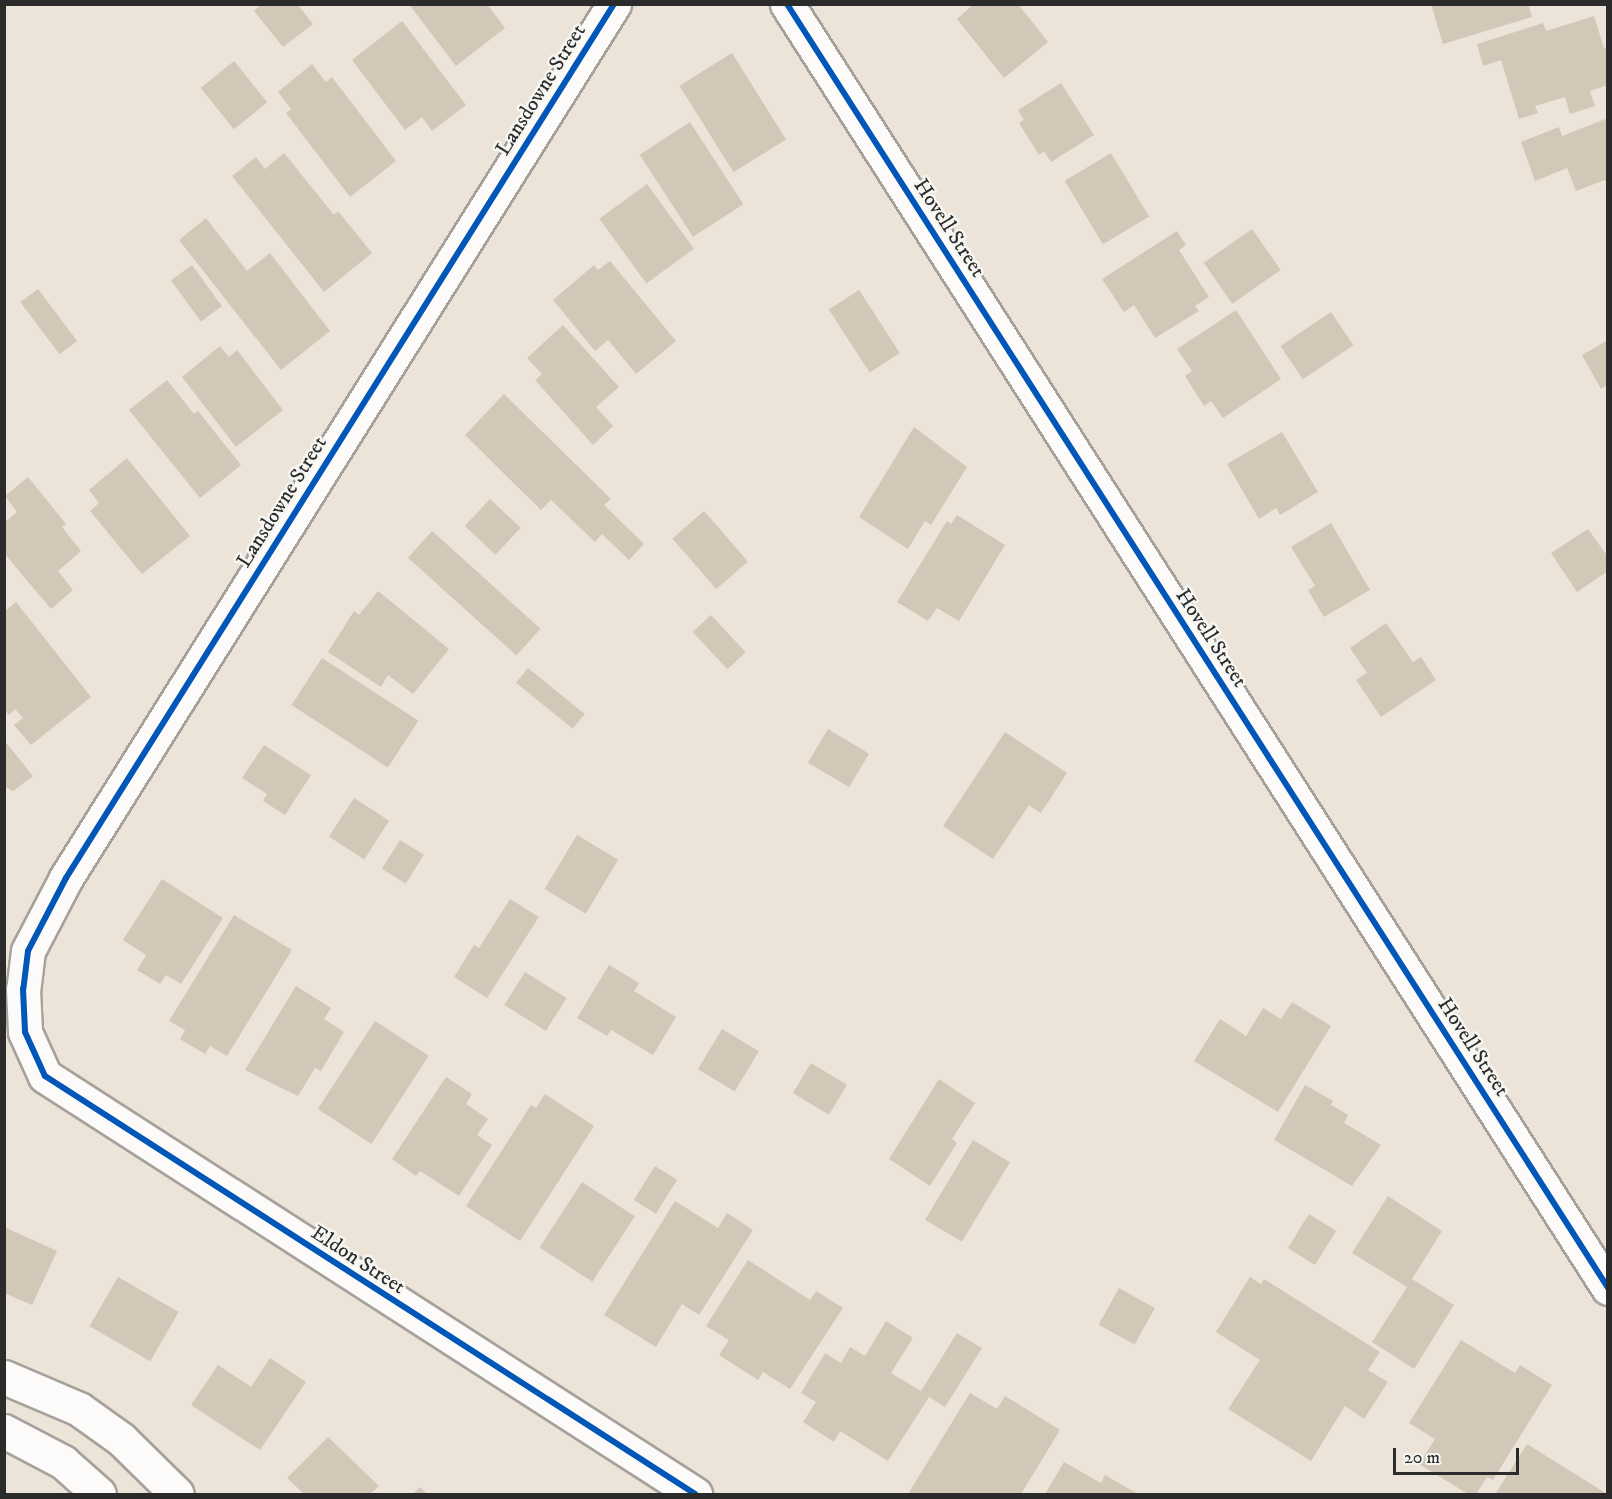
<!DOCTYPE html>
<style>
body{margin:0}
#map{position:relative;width:1612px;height:1499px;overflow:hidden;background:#ece4d8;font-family:"IM FELL DW Pica",serif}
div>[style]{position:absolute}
.building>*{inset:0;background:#d3c7b8;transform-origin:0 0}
.roads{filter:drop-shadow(2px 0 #a6a19b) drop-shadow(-2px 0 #a6a19b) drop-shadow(0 2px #a6a19b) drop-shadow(0 -2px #a6a19b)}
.street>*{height:33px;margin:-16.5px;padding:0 16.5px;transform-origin:16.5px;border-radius:16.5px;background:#fcfbf9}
.cycleway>*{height:6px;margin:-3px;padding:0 3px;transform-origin:3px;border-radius:3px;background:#0057b8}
span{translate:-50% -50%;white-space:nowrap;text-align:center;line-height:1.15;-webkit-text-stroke:5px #f6f6f2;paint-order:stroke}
.street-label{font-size:21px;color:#2b2b2b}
.frame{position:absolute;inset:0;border:6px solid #2b2b2b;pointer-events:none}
.scale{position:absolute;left:1393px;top:1448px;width:126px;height:27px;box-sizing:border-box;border:3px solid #2b2b2b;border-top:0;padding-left:8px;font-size:18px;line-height:21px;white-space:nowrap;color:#2b2b2b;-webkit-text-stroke:4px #f6f6f2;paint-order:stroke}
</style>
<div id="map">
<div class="building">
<div style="clip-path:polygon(262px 4px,297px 4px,313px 24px,283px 47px,254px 11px)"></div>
<div style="clip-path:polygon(414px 4px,487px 4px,505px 28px,456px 66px,411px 7px)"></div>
<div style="clip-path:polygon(974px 4px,1018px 4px,1048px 42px,1004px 78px,957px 19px)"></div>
<div style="clip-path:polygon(1431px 4px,1528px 4px,1532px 17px,1443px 44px)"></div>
<div style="clip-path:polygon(1594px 16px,1604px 48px,1608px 47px,1608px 85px,1590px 91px,1595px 106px,1570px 114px,1565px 97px,1535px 106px,1538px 113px,1519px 119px,1501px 60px,1483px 66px,1477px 44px,1543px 23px,1546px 31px)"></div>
<div style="clip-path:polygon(402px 21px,466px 105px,432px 131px,422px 117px,405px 130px,352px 60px)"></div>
<div style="left:732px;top:53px;width:102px;height:62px;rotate:58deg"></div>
<div style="left:234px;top:61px;width:53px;height:43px;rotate:51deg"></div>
<div style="clip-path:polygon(312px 64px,326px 82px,332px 77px,396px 161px,350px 197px,286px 113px,291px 109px,278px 92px)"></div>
<div style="clip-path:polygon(1061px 83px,1094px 135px,1051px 162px,1044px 151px,1039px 155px,1019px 123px,1024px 120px,1018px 110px)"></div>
<div style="clip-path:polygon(1608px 118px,1608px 187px,1605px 180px,1576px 191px,1567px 168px,1535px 181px,1521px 142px,1559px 127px,1562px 136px)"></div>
<div style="left:690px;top:122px;width:98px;height:60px;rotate:57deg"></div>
<div style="clip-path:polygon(284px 153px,334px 215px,338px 211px,372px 253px,324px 292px,232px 176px,256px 157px,265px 169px)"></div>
<div style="left:1111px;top:153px;width:74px;height:54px;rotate:59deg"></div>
<div style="left:647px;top:184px;width:80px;height:59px;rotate:54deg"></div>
<div style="clip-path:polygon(206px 218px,247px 271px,270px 253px,330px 331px,281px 370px,179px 240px)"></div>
<div style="left:1252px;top:229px;width:50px;height:59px;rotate:55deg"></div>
<div style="clip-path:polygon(1177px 231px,1186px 245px,1179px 250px,1209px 297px,1195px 306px,1199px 311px,1155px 338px,1134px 305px,1124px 312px,1102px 279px)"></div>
<div style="clip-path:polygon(610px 261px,676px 341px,636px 374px,608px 340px,595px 351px,553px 300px,594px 265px,598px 270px)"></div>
<div style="left:192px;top:265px;width:51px;height:26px;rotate:54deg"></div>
<div style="left:38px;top:289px;width:65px;height:22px;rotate:53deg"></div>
<div style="left:859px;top:290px;width:75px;height:36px;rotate:57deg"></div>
<div style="clip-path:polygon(1236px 310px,1281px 379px,1223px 418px,1211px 401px,1204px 406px,1185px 376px,1192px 371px,1177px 349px)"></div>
<div style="left:1331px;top:312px;width:40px;height:61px;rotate:56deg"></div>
<div style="clip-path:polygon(563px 325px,619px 387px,596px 407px,613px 426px,593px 445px,535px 380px,542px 374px,527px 358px)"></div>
<div style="clip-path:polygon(1608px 340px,1608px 389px,1606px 386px,1601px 389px,1582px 355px)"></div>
<div style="clip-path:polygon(220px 346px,229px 357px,237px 350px,283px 410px,236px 447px,182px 377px)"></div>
<div style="clip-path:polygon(167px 380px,194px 414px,198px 411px,241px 465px,200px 498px,129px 410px)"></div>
<div style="clip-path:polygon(504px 394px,611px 499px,604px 505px,644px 544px,629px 560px,602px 534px,595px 542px,551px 500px,541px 510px,465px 435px)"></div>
<div style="clip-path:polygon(914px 427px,967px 467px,931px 525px,925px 521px,908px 549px,859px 517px)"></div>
<div style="clip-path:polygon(1282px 432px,1318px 492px,1280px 515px,1276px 508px,1259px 519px,1227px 464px)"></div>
<div style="clip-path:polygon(127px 458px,190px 536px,142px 574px,90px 511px,99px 503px,89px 490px)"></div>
<div style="clip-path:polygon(28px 477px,66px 524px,62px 527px,81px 551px,58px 571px,73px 590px,51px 609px,4px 553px,4px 523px,17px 512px,5px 496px)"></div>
<div style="left:490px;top:499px;width:42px;height:37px;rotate:43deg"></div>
<div style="left:704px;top:511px;width:67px;height:42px;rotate:49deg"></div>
<div style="clip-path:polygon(957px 515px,1005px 545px,959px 621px,937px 608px,928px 621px,897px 602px,947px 521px,951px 524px)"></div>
<div style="clip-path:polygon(1331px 523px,1370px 590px,1324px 617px,1308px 590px,1315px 586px,1291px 547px)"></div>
<div style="clip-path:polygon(1588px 529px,1608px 557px,1608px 571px,1577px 592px,1551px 553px)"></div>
<div style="left:432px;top:531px;width:146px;height:36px;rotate:42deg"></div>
<div style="clip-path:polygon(378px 591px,449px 649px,413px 694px,388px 675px,381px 687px,328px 652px,354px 611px,359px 615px)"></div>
<div style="clip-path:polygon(16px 602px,91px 697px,31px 745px,14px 725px,23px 718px,15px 709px,9px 715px,4px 709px,4px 612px)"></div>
<div style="left:711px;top:615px;width:51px;height:25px;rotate:47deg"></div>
<div style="clip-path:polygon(1386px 623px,1413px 662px,1421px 657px,1436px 680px,1381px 717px,1356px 680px,1367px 673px,1350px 648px)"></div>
<div style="left:322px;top:658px;width:115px;height:56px;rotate:33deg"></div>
<div style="left:528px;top:668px;width:73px;height:19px;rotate:39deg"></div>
<div style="left:828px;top:729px;width:48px;height:39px;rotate:31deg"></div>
<div style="clip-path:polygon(1005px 732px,1067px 773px,1041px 813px,1029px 805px,993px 859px,943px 826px)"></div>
<div style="clip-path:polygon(4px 740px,33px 776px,13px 791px,4px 786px)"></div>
<div style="clip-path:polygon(264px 745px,311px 775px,285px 815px,263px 801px,267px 794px,242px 778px)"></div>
<div style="left:354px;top:798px;width:42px;height:46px;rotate:33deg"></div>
<div style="left:577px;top:835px;width:48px;height:63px;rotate:31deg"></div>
<div style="left:400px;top:840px;width:28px;height:34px;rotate:32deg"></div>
<div style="clip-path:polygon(162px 879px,223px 918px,181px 984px,166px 975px,160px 984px,137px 970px,146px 955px,123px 940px)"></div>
<div style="clip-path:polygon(510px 899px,539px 917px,487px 998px,454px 977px,474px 945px,479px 948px)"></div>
<div style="clip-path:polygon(234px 915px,292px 950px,227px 1056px,210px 1046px,205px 1054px,180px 1039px,185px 1030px,169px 1021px)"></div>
<div style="clip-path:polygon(609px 965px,639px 983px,634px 991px,676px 1017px,653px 1055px,611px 1030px,607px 1036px,577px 1018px)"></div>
<div style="left:525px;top:972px;width:49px;height:39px;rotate:32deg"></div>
<div style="clip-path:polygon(296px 986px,331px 1008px,324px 1019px,344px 1032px,321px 1071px,315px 1068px,298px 1096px,245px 1070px)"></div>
<div style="clip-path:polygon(1292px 1002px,1331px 1026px,1278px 1112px,1194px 1061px,1220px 1019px,1246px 1036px,1263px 1008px,1281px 1019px)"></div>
<div style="left:375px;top:1021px;width:64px;height:105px;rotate:33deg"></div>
<div style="left:722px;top:1029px;width:43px;height:47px;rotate:31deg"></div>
<div style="left:811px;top:1063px;width:42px;height:35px;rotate:31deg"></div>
<div style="clip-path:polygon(446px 1077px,472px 1094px,466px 1104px,488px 1119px,477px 1135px,492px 1145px,459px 1196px,420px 1171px,416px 1176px,392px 1159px)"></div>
<div style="clip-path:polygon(939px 1079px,975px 1103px,952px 1139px,957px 1143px,930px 1186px,889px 1159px)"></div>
<div style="clip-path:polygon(1305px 1085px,1333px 1101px,1331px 1105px,1348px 1115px,1344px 1123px,1381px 1145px,1352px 1186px,1274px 1140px)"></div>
<div style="clip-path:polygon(545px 1094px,594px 1126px,520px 1241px,466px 1206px,531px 1105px,536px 1108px)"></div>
<div style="left:973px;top:1140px;width:43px;height:93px;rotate:31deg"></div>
<div style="left:655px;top:1166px;width:26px;height:40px;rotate:32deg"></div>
<div style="left:582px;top:1182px;width:63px;height:78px;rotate:33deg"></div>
<div style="clip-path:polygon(1388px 1196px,1442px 1231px,1412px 1279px,1454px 1305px,1414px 1369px,1372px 1342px,1407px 1287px,1352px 1253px)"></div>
<div style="clip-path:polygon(675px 1201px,718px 1228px,727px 1213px,753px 1230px,699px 1315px,682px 1304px,656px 1347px,604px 1315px)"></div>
<div style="left:1309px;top:1214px;width:32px;height:40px;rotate:32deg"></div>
<div style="clip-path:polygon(4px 1227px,57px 1251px,32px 1305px,4px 1293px)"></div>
<div style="clip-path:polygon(748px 1260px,810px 1300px,816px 1291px,843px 1308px,790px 1389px,763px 1372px,758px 1380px,719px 1355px,729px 1340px,706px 1326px)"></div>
<div style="left:118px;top:1277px;width:70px;height:57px;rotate:30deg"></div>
<div style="clip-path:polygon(1250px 1277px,1261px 1284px,1264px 1279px,1380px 1352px,1368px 1370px,1388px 1382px,1364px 1419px,1345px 1406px,1311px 1461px,1228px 1409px,1260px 1360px,1216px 1332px)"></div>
<div style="left:1119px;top:1288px;width:41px;height:42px;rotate:29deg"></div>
<div style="clip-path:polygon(886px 1321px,913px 1338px,891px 1373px,921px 1391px,957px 1333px,982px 1348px,945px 1407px,929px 1397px,888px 1461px,840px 1431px,834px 1442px,803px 1422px,816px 1402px,801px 1393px,825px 1353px,841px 1363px,850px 1347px,865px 1356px)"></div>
<div style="clip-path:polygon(1461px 1340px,1515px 1373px,1520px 1365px,1552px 1385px,1493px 1480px,1487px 1477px,1476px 1494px,1468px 1494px,1419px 1464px,1435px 1439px,1409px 1423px)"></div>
<div style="clip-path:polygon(270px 1358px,306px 1382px,260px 1450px,191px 1405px,218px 1365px,251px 1387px)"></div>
<div style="clip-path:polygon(970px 1393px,997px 1409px,1005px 1396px,1060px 1430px,1021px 1494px,908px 1494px)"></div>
<div style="clip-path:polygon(328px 1437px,379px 1486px,370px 1494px,304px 1494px,287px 1478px)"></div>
<div style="clip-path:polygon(1527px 1444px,1607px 1494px,1496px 1493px)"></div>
<div style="clip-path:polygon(1064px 1462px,1101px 1483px,1105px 1475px,1138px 1494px,1045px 1494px)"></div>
<div style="clip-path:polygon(420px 1487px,427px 1494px,413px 1494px)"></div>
</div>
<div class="roads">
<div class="street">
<div style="left:614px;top:4px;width:1032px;rotate:122.09deg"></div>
<div style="left:66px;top:878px;width:82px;rotate:117.5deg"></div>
<div style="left:28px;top:951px;width:38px;rotate:97deg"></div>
<div style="left:23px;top:989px;width:43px;rotate:87.3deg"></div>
<div style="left:25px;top:1032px;width:48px;rotate:65.6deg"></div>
<div style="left:45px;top:1076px;width:773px;rotate:32.74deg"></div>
<div style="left:787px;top:4px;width:1524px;rotate:57.4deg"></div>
<div style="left:4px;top:1377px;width:82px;rotate:23.1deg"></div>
<div style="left:79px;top:1409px;width:52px;rotate:35.5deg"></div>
<div style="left:121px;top:1439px;width:78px;rotate:44.5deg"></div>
<div style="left:4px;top:1431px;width:67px;rotate:27.7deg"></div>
<div style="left:63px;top:1462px;width:48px;rotate:41.6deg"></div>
</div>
</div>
<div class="cycleway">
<div style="left:614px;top:4px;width:1032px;rotate:122.09deg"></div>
<div style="left:66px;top:878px;width:82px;rotate:117.5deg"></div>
<div style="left:28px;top:951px;width:38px;rotate:97deg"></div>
<div style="left:23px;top:989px;width:43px;rotate:87.3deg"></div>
<div style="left:25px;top:1032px;width:48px;rotate:65.6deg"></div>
<div style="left:45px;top:1076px;width:773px;rotate:32.74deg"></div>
<div style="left:787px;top:4px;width:1524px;rotate:57.4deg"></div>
</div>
<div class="street-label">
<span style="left:541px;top:90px;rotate:-58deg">Lansdowne Street</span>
<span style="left:949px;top:228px;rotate:57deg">Hovell Street</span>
<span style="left:282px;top:502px;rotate:-58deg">Lansdowne Street</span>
<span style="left:1211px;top:638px;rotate:57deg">Hovell Street</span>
<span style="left:1473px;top:1047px;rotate:57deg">Hovell Street</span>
<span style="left:358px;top:1260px;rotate:33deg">Eldon Street</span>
</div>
<div class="frame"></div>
<div class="scale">20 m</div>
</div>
